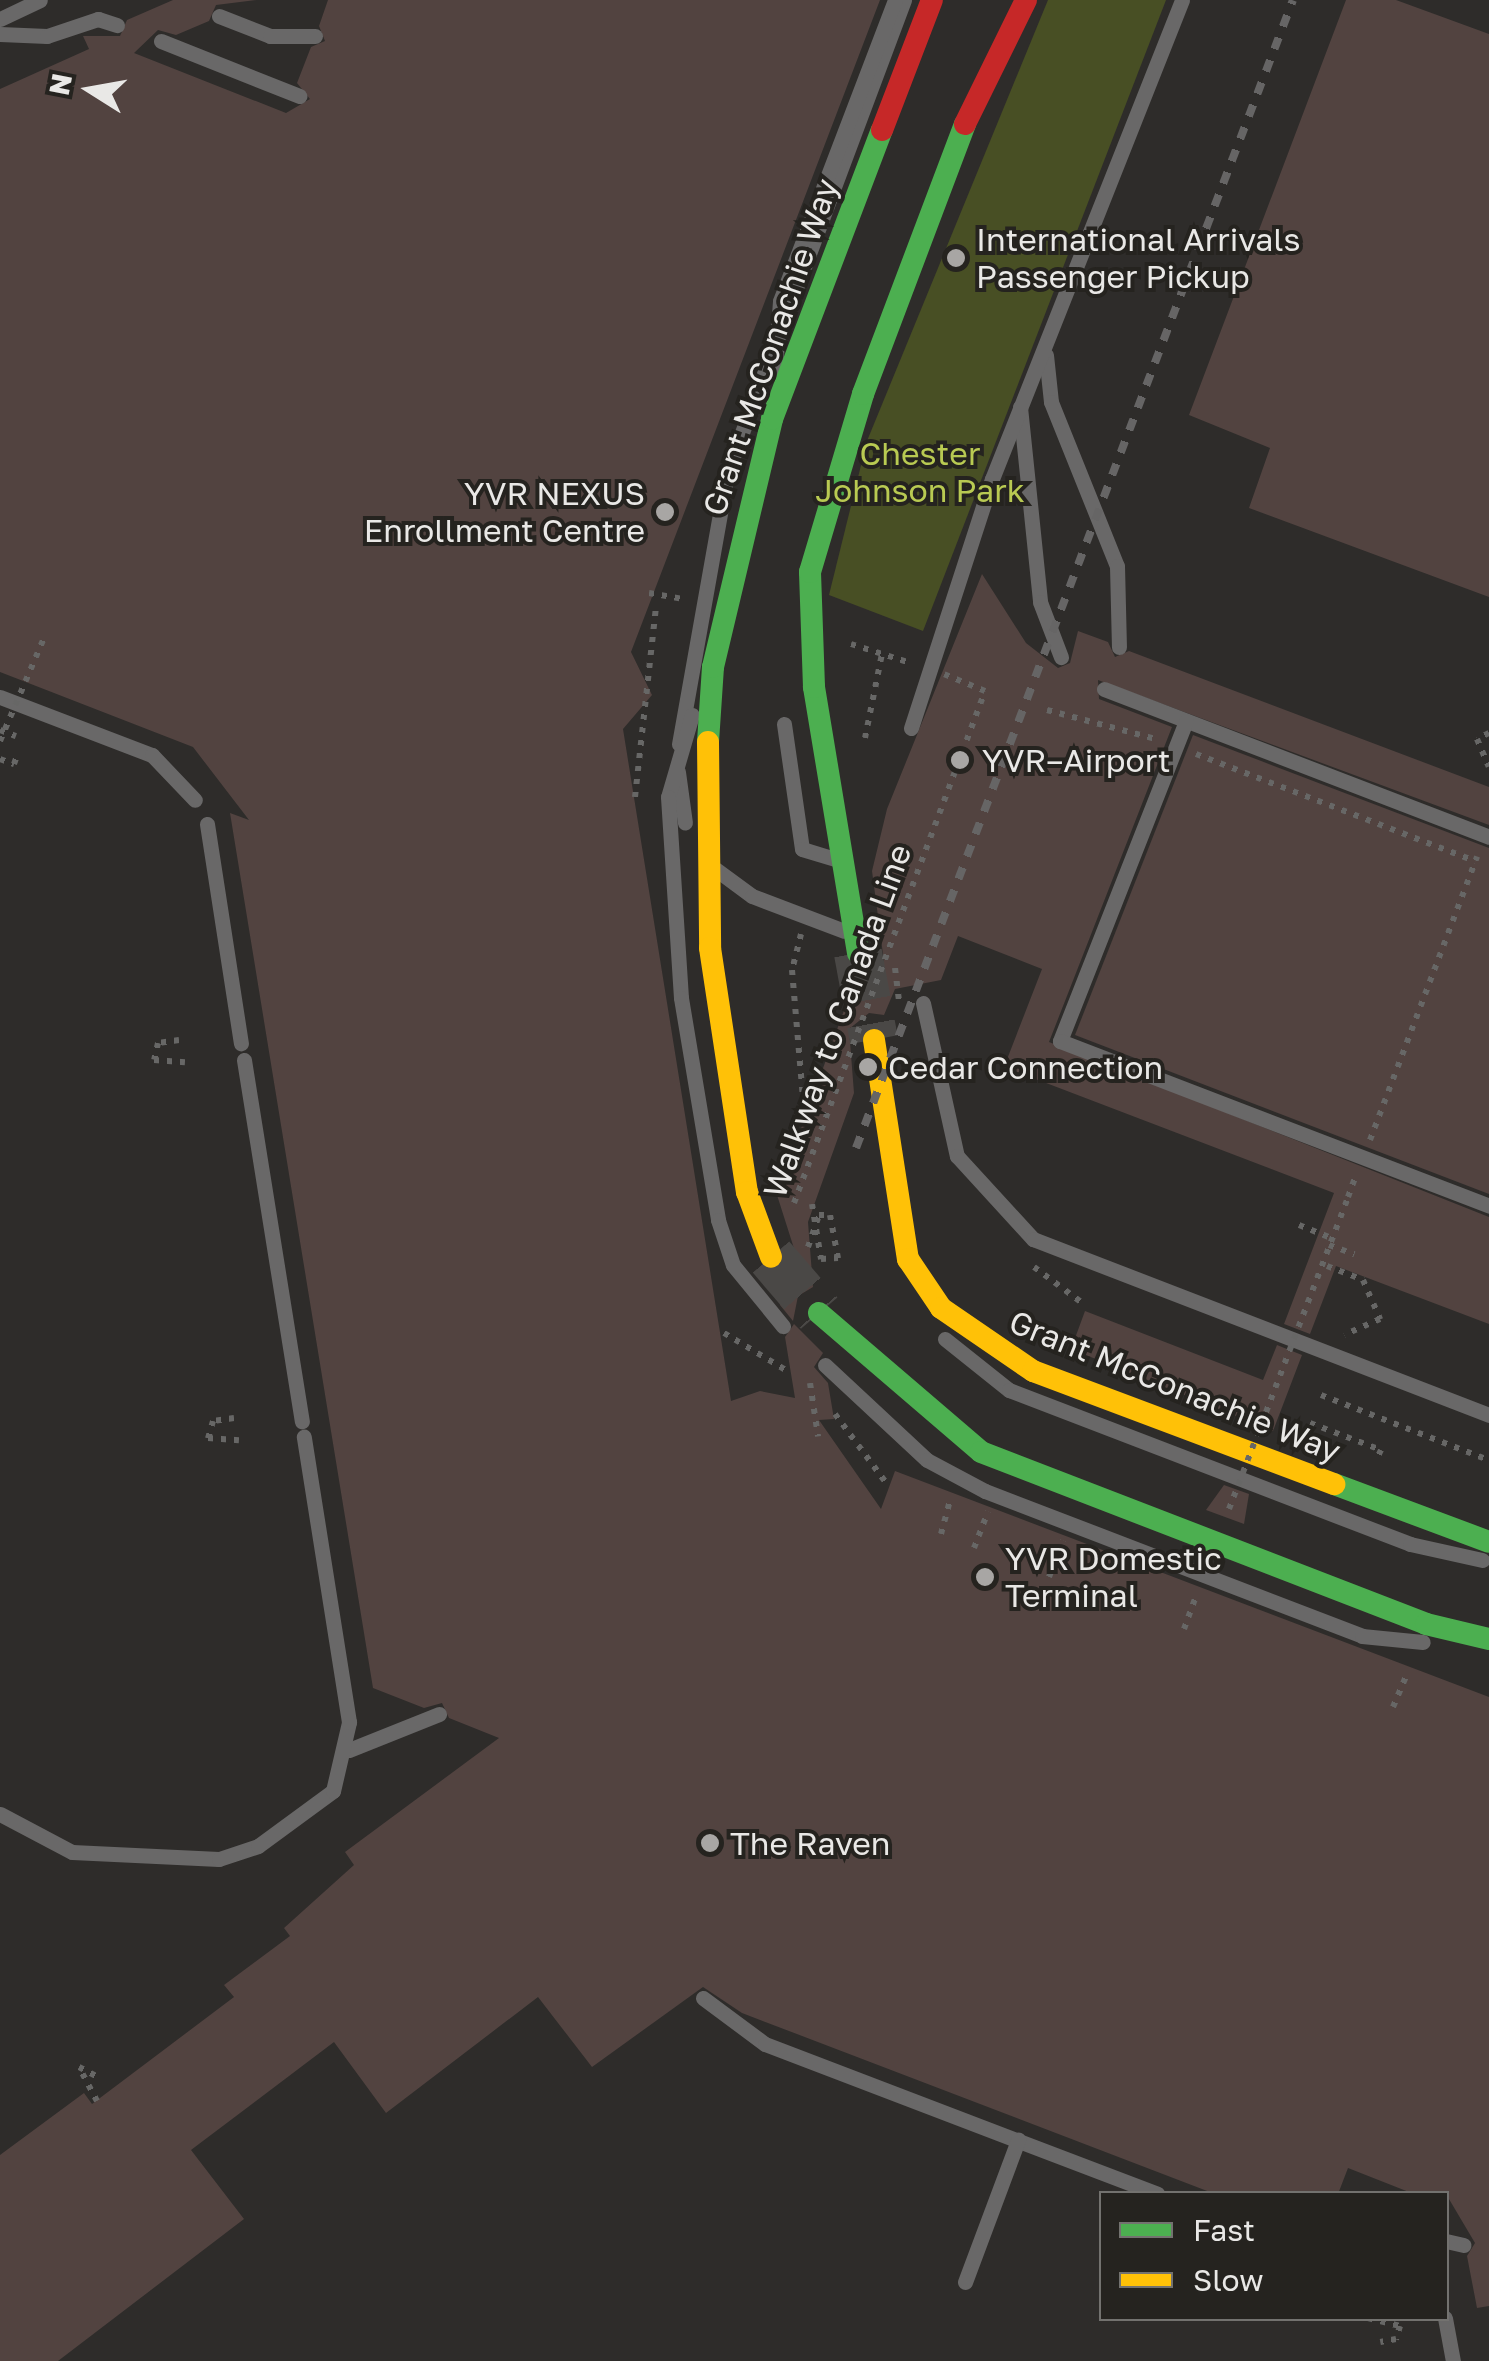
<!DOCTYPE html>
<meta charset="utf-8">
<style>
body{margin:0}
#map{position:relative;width:1489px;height:2361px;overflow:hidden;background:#2e2c2a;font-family:"Golos Text",sans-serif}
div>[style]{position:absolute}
.green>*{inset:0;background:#484f24}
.building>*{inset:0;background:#524340}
.primary-tunnel>*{height:48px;margin-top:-24px;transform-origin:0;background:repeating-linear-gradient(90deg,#4a4846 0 48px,transparent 0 72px)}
.path>*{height:6px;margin-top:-3px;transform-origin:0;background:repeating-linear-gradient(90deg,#676766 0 5px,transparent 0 13px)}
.lane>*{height:15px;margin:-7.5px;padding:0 7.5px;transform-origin:7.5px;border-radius:7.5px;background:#696868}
.fast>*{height:22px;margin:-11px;padding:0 11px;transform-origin:11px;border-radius:11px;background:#4caf50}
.slow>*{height:22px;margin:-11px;padding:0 11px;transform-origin:11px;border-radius:11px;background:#ffc107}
.jam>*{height:22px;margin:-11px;padding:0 11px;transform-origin:11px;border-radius:11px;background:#c62828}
.rail>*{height:8px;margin-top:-4px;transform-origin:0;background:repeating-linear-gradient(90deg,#666565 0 12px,transparent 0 24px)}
.path-bridge>*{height:6px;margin-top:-3px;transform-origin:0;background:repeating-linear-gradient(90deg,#676766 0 5px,transparent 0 13px)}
.lane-bridge>*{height:15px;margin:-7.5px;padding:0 7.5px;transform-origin:7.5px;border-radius:7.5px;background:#696868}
.fast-bridge>*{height:22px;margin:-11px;padding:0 11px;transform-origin:11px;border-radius:11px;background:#4caf50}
.slow-bridge>*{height:22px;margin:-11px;padding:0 11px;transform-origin:11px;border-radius:11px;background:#ffc107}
.jam-bridge>*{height:22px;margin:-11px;padding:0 11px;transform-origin:11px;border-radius:11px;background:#c62828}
.dots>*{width:28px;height:28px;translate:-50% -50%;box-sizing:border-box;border:5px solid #25231f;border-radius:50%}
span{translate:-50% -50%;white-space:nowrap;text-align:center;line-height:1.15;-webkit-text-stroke:8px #25231f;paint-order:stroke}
.poi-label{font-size:32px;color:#e9e8e6}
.left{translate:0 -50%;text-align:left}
.right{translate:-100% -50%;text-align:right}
.street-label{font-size:32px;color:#e9e8e6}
.park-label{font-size:32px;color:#b9ca52}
.legend{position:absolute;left:1099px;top:2191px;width:350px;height:130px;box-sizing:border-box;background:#25231f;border:2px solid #73726f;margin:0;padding:12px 18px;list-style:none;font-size:30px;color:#e9e8e6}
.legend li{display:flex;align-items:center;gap:20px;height:50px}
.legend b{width:50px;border:2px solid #73726f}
.north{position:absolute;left:40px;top:40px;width:100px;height:100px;-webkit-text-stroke:8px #25231f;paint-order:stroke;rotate:281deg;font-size:28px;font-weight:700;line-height:40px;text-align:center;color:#e9e8e6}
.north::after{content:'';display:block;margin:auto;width:35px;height:45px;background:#e9e8e6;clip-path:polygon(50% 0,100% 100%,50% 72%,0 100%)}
</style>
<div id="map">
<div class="green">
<div style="clip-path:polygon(1048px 0,1166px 0,923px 631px,829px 595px,867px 441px)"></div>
</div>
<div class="building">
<div style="clip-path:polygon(173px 0,257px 0,216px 5px,209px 21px,176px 35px,158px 30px,134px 53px,286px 113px,310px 99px,297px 83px,311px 47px,325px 41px,319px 26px,328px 0,880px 0,631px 652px,652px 695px,623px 729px,731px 1401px,760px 1391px,795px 1398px,785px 1337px,794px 1324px,823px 1353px,814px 1367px,828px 1383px,834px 1419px,819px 1420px,881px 1509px,895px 1471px,1489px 1697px,1489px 2306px,1477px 2308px,1467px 2256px,1475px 2243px,1446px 2194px,1414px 2194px,1348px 2168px,1338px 2194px,1215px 2194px,742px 2013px,703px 1987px,592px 2067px,538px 1997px,386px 2113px,334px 2042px,191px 2150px,244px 2219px,58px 2361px,0 2361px,0 2155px,84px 2093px,92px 2104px,234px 1997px,224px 1985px,290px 1936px,284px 1928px,354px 1865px,345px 1852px,499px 1738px,449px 1718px,442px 1703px,424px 1708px,373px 1688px,230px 813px,249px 820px,193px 747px,0 672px,0 89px,89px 49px,83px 36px,120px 36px,127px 20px)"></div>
<div style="clip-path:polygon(1346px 0,1396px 0,1489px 34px,1489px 597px,1249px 508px,1270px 448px,1189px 415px)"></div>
<div style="clip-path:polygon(982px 574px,1026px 643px,1058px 668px,1070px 663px,1078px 631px,1108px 642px,1115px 657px,1129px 651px,1489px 787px,1489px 825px,1098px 680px,1099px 699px,1172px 727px,1049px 1042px,1489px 1217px,1489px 1324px,1336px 1266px,1310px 1334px,1284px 1324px,1334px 1193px,1004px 1067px,1042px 969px,958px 936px,941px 980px,895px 989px,884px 1015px,869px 1013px,849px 1029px,854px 1093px,808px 1222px,813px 1287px,798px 1296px,793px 1321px,780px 1305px,777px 1283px,798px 1261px,777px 1195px,855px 980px,884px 962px,872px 871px,887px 809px)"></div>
<div style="clip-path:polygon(1193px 735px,1489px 848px,1489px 1194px,1075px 1035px)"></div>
<div style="clip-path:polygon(1085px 1311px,1263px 1380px,1277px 1345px,1302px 1355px,1273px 1431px,1071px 1349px)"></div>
<div style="clip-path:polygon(1224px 1485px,1249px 1494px,1244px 1524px,1206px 1510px)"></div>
</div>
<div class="primary-tunnel">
<div style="left:858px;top:953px;width:88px;rotate:79.6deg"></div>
<div style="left:771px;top:1257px;width:74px;rotate:49.4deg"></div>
</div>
<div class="path">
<div style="left:649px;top:593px;width:34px;rotate:10deg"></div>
<div style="left:851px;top:644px;width:63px;rotate:17.6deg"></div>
<div style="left:1047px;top:710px;width:113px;rotate:14.9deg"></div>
<div style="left:0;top:730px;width:17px;rotate:21deg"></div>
<div style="left:1489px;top:733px;width:13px;rotate:153deg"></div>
<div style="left:1477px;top:739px;width:30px;rotate:67deg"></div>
<div style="left:865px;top:738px;width:86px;rotate:-78.6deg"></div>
<div style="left:1196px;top:754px;width:299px;rotate:21deg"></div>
<div style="left:0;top:759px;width:15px;rotate:20deg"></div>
<div style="left:14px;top:764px;width:12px;rotate:-70deg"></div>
<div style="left:635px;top:797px;width:192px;rotate:-83.7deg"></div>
<div style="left:801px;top:934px;width:37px;rotate:104deg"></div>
<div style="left:792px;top:970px;width:154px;rotate:85.1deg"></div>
<div style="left:895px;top:968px;width:32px;rotate:83deg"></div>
<div style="left:179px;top:1040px;width:21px;rotate:172deg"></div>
<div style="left:158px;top:1043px;width:17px;rotate:103deg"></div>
<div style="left:154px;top:1060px;width:31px;rotate:4deg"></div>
<div style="left:1370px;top:1140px;width:303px;rotate:-69.3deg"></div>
<div style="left:1348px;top:1197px;width:23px;rotate:-70deg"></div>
<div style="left:812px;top:1204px;width:56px;rotate:80.7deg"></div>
<div style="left:821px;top:1259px;width:17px;rotate:-3deg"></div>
<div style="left:1299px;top:1225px;width:35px;rotate:22deg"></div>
<div style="left:1329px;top:1245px;width:27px;rotate:20deg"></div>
<div style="left:1327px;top:1266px;width:39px;rotate:21deg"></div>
<div style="left:1363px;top:1280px;width:43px;rotate:66.4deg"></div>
<div style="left:1380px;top:1319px;width:39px;rotate:156deg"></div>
<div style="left:1034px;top:1267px;width:59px;rotate:36.7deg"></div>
<div style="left:724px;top:1333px;width:76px;rotate:31deg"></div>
<div style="left:1321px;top:1395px;width:180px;rotate:21.2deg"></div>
<div style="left:835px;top:1414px;width:87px;rotate:53.4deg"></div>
<div style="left:234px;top:1418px;width:21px;rotate:172deg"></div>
<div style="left:213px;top:1421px;width:18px;rotate:106deg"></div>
<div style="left:208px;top:1438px;width:31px;rotate:4deg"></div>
<div style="left:1310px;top:1423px;width:76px;rotate:20.8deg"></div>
<div style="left:1381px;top:1450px;width:11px;rotate:117deg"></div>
<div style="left:941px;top:1534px;width:38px;rotate:-75deg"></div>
<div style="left:974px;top:1548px;width:39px;rotate:-69deg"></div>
<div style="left:1049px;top:1577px;width:39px;rotate:-69deg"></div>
<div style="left:1184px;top:1629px;width:37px;rotate:-70deg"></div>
<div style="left:1393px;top:1707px;width:38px;rotate:-67deg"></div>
<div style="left:97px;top:2101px;width:38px;rotate:-118deg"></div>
<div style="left:79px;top:2067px;width:24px;rotate:28deg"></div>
<div style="left:1368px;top:2318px;width:33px;rotate:14deg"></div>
<div style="left:1400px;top:2326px;width:14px;rotate:107deg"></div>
<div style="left:1396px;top:2339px;width:16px;rotate:169deg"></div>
</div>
<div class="lane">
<div style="left:219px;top:16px;width:55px;rotate:21.4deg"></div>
<div style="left:270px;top:36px;width:45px"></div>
<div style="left:0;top:19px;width:44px;rotate:-25.4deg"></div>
<div style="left:0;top:34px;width:47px;rotate:2.4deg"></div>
<div style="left:47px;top:36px;width:54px;rotate:-18.4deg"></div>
<div style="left:98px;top:19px;width:20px;rotate:18deg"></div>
<div style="left:161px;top:41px;width:149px;rotate:21.7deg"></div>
<div style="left:1046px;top:355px;width:47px;rotate:83.9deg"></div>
<div style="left:1051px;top:402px;width:177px;rotate:68.1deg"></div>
<div style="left:1117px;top:566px;width:81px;rotate:88.6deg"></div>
<div style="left:1020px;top:407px;width:196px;rotate:84.1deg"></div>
<div style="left:1040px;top:602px;width:59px;rotate:69.1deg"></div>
<div style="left:1104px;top:689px;width:412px;rotate:21deg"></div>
<div style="left:0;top:697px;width:163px;rotate:20.9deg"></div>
<div style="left:152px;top:755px;width:62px;rotate:46.3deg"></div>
<div style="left:1186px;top:721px;width:344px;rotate:111.5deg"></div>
<div style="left:1060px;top:1041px;width:460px;rotate:21deg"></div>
<div style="left:784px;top:724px;width:126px;rotate:81.8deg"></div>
<div style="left:802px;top:849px;width:34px;rotate:17deg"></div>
<div style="left:911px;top:728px;width:262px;rotate:-72deg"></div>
<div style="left:992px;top:479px;width:515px;rotate:-68.36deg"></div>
<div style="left:679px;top:744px;width:278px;rotate:-79.9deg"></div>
<div style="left:728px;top:470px;width:502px;rotate:-69.47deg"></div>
<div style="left:678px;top:772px;width:51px;rotate:82.2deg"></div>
<div style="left:207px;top:824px;width:222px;rotate:81.2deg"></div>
<div style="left:714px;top:868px;width:47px;rotate:36.4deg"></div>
<div style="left:752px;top:896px;width:98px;rotate:20.8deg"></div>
<div style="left:923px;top:1003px;width:157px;rotate:77.5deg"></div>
<div style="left:957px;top:1156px;width:113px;rotate:47.5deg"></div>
<div style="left:1033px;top:1239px;width:489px;rotate:21.1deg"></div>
<div style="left:244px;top:1060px;width:366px;rotate:80.9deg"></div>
<div style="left:945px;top:1339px;width:82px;rotate:38.6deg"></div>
<div style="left:1009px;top:1390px;width:430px;rotate:21deg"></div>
<div style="left:1410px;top:1544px;width:74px;rotate:12.5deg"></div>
<div style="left:349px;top:1750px;width:97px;rotate:-21.8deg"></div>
<div style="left:0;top:1814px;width:81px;rotate:27.8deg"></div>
<div style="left:72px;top:1852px;width:147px;rotate:2.7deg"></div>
<div style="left:219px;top:1859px;width:41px;rotate:-18.4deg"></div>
<div style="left:258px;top:1846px;width:93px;rotate:-36.3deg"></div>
<div style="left:333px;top:1791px;width:71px;rotate:-76.9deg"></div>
<div style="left:349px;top:1722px;width:289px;rotate:-99deg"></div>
<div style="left:703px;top:1998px;width:77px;rotate:36.6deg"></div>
<div style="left:765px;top:2044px;width:420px;rotate:20.9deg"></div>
<div style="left:1446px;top:2241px;width:18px;rotate:13deg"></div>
<div style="left:965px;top:2282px;width:152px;rotate:-69.5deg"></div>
<div style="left:1445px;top:2318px;width:44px;rotate:79.5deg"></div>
</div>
<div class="fast">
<div style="left:858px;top:953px;width:270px;rotate:-99.4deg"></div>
<div style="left:814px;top:687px;width:115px;rotate:-92deg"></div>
<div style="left:810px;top:572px;width:186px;rotate:-73.4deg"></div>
<div style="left:863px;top:394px;width:289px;rotate:-69.3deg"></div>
<div style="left:1334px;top:1484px;width:165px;rotate:20.5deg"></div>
</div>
<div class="slow">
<div style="left:874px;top:1040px;width:222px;rotate:81.2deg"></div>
<div style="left:908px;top:1259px;width:59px;rotate:56deg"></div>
<div style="left:941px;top:1308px;width:112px;rotate:34.4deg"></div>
<div style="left:1033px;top:1371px;width:322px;rotate:20.6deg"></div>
</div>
<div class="jam">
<div style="left:965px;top:124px;width:138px;rotate:-63.8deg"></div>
</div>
<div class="rail">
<div style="left:856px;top:1148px;width:1228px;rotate:-69.16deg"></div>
</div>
<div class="path-bridge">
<div style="left:0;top:741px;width:110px;rotate:-66.9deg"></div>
<div style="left:794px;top:1203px;width:546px;rotate:-69.54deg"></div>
<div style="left:985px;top:691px;width:44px;rotate:-157.5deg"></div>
<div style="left:808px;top:1247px;width:34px;rotate:-71deg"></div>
<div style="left:819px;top:1215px;width:11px"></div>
<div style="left:830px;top:1215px;width:44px;rotate:79.5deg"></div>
<div style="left:810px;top:1383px;width:54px;rotate:81.4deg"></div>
<div style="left:1229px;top:1509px;width:334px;rotate:-69.1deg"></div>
</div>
<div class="lane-bridge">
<div style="left:775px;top:369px;width:68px;rotate:-85.8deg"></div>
<div style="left:780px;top:301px;width:322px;rotate:-69.1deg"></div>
<div style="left:692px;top:715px;width:85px;rotate:106.3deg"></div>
<div style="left:668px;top:797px;width:201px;rotate:86.3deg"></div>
<div style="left:681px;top:998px;width:225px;rotate:80.5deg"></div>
<div style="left:718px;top:1220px;width:47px;rotate:71.6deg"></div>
<div style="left:733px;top:1265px;width:79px;rotate:50.7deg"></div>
<div style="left:825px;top:1365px;width:139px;rotate:43deg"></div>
<div style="left:927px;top:1460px;width:66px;rotate:28.1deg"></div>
<div style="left:985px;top:1491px;width:404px;rotate:21deg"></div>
<div style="left:1362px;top:1636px;width:61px;rotate:5.6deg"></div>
</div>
<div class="fast-bridge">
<div style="left:708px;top:742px;width:75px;rotate:-86.2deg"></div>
<div style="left:713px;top:667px;width:255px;rotate:-76.6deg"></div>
<div style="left:772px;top:419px;width:309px;rotate:-69.2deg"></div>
<div style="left:819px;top:1313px;width:213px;rotate:40.6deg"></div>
<div style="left:981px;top:1452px;width:477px;rotate:21.1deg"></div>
<div style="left:1426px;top:1624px;width:65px;rotate:13.4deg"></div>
</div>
<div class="slow-bridge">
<div style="left:708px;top:742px;width:206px;rotate:89.4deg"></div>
<div style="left:710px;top:948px;width:247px;rotate:81.4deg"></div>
<div style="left:747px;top:1192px;width:69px;rotate:69.7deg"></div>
</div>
<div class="jam-bridge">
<div style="left:882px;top:130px;width:139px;rotate:-69deg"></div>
</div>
<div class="dots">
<div style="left:956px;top:258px;background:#a8a6a4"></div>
<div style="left:665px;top:512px;background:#a8a6a4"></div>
<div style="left:960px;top:760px;background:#a8a6a4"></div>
<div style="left:868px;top:1067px;background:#a8a6a4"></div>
<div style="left:985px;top:1577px;background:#a8a6a4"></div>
<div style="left:710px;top:1843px;background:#a8a6a4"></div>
</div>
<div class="poi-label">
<span class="left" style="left:976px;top:258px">International Arrivals<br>Passenger Pickup</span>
<span class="right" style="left:645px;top:512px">YVR NEXUS<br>Enrollment Centre</span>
<span class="left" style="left:982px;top:760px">YVR–Airport</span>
<span class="left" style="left:888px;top:1067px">Cedar Connection</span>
<span class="left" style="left:1005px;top:1577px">YVR Domestic<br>Terminal</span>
<span class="left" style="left:730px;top:1843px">The Raven</span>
</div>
<div class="street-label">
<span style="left:770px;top:347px;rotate:-71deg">Grant McConachie Way</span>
<span style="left:837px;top:1021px;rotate:-70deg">Walkway to Canada Line</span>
<span style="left:1175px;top:1386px;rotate:22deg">Grant McConachie Way</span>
</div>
<div class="park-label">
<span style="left:920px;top:472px">Chester<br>Johnson Park</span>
</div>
<ul class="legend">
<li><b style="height:12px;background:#4caf50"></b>Fast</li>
<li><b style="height:12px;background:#ffc107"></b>Slow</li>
</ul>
<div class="north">N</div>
</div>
